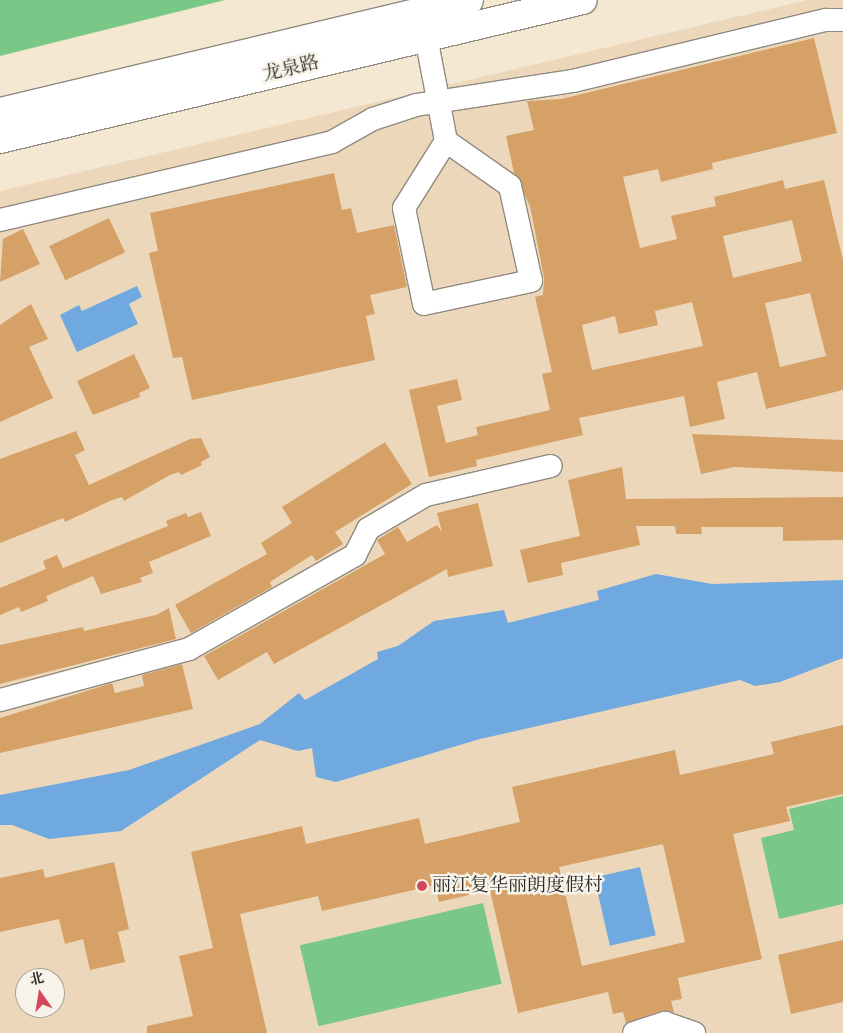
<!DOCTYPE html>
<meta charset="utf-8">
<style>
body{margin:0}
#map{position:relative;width:843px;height:1033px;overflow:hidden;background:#f4e8d3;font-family:"IM FELL Double Pica","Noto Serif SC",serif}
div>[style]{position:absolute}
.built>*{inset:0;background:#edd7bb}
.green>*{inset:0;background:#7ac888;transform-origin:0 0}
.water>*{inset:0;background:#6fa9df;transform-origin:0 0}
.building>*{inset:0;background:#d5a166;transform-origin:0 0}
.roads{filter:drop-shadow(1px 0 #908a7f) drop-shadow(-1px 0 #908a7f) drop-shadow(0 1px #908a7f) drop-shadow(0 -1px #908a7f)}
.minor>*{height:22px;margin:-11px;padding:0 11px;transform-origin:11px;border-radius:11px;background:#fff}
.major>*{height:28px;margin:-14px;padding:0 14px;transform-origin:14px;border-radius:14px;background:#fff}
.dots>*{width:14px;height:14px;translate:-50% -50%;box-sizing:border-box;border:2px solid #f7f3e8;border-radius:50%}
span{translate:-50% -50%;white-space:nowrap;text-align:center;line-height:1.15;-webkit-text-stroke:5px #f7f3e8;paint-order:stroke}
.street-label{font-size:19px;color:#2b2b2b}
.poi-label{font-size:19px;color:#2b2b2b}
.left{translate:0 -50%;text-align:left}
.north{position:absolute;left:15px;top:968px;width:50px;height:50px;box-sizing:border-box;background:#f7f3e8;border:1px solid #a5a39c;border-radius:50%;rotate:347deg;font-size:14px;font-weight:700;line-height:20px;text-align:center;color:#2b2b2b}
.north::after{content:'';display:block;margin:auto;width:18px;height:22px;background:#d1495b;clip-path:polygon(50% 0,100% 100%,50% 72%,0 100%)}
</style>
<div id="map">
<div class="built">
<div style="clip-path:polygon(evenodd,807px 0,843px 0,843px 1033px,0 1033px,0 191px,807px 0,25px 978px,55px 978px,55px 1008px,25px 1008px,25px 978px)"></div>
</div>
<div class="green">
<div style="clip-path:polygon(0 0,225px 0,0 56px)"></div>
<div style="clip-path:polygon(843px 796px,843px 904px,779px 919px,761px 838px,794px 830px,789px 809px)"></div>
<div style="left:483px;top:903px;width:83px;height:188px;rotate:77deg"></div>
</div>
<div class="water">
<div style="clip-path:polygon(137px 286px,142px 297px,129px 304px,138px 324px,77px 352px,60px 315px,79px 305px,82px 311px)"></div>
<div style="clip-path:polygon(656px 574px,712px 584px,843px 580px,843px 658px,780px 682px,755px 686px,740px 680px,480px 739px,336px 782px,316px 777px,312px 748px,298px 751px,260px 740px,121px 831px,49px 839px,12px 825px,0 825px,0 795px,129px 770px,260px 724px,299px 693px,305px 700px,378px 659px,377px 652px,398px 646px,434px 621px,504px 610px,508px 623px,599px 600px,597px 591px)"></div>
<div style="left:640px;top:867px;width:70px;height:47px;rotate:77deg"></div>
</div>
<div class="building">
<div style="clip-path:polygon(evenodd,814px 38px,837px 133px,712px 163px,713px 169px,661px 182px,658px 169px,623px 177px,640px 248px,677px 239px,671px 216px,716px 206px,714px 197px,783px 180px,785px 189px,824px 180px,843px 260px,843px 390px,766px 409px,757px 372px,717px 382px,725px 419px,690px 427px,684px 396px,579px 418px,583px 435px,476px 460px,477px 466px,429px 477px,409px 390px,457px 379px,462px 400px,437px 406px,446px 443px,478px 435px,476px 427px,550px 410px,542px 374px,552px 372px,535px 297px,543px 295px,544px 278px,530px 206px,514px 173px,506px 136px,534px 130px,527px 101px,561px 99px,814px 38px,792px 220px,802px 261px,733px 278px,723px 236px,792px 220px,814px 38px,810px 293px,826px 356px,780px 367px,765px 303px,810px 293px,814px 38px,692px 302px,703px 346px,592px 370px,582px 325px,615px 316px,619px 334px,658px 325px,655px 311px,692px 302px)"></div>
<div style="clip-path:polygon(334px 173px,342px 210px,351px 208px,357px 233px,394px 225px,407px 287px,370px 295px,375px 314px,366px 316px,375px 360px,192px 400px,182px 357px,173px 358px,149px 253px,158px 251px,150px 213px)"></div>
<div style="left:109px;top:218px;width:38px;height:66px;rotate:65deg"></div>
<div style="clip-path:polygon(23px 229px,40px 264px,0 282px,3px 239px)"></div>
<div style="clip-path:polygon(31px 304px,48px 339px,29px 347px,53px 398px,0 422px,0 325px)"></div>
<div style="clip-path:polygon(134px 354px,150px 388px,139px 393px,140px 397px,93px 415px,77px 381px)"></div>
<div style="clip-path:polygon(76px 431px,85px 450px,75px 455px,89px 485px,190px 439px,201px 438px,210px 457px,201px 462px,202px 465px,181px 475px,179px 472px,170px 475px,124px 501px,122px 497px,112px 500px,65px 522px,63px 518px,0 543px,0 459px)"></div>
<div style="clip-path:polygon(692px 434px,843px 440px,843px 472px,734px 467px,701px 474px)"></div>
<div style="clip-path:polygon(385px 442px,412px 484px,335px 532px,343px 544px,316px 561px,312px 555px,270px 582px,272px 587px,191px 633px,175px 605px,267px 554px,261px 543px,292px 523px,282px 507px)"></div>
<div style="clip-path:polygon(622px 467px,626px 499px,843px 497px,843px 540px,783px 541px,783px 527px,701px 527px,702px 534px,676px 534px,675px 526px,636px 526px,640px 545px,561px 563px,563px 575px,528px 583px,520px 550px,580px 536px,568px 480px)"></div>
<div style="clip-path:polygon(478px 503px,493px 566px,448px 577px,447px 569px,274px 664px,267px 652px,218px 680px,204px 656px,385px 554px,377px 540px,398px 527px,407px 542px,437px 525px,442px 532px,437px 513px)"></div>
<div style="clip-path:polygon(201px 512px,211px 536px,149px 562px,153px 573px,140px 578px,142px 582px,101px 594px,93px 576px,46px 596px,48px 601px,21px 612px,19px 607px,0 615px,0 588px,46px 569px,43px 561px,57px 555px,63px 568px,168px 526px,166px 521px,186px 513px,188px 517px)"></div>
<div style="clip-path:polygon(169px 608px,176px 639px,0 684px,0 645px,83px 627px,84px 631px,156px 615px)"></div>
<div style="clip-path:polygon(182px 664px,193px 709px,0 753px,0 718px,112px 683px,115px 693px,144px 686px,142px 675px)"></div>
<div style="clip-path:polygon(evenodd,843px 725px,843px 794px,786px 807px,790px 821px,733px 834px,762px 959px,678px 978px,682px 999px,671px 1001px,674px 1012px,661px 1011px,626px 1023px,623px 1012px,613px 1014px,608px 992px,518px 1013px,490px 890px,439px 902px,435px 885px,322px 911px,318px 896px,240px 914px,267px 1033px,147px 1033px,147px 1026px,193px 1016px,179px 956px,213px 948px,191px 852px,302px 826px,306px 844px,419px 818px,425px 844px,520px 822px,512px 787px,675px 750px,680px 775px,774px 754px,771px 742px,843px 725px,663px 844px,685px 942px,582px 966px,559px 867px,663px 844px)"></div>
<div style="clip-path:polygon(114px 862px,129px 929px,118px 932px,125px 962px,90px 970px,83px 939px,65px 944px,59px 919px,0 932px,0 878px,43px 869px,45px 878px)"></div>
<div style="clip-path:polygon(843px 940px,843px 1002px,791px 1014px,778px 955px)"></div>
</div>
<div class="roads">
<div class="minor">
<div style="left:426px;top:37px;width:106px;rotate:79.1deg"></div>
<div style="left:446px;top:141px;width:78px;rotate:35.1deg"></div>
<div style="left:510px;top:186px;width:97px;rotate:77.5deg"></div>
<div style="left:531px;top:281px;width:109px;rotate:167.9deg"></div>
<div style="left:424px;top:304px;width:98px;rotate:-101.8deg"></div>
<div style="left:404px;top:208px;width:79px;rotate:-57.9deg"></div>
<div style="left:0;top:220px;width:341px;rotate:-13.2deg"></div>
<div style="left:332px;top:142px;width:47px;rotate:-29.3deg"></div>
<div style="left:373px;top:119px;width:45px;rotate:-18deg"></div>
<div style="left:416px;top:105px;width:159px;rotate:-8.7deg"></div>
<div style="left:573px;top:81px;width:260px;rotate:-13.6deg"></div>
<div style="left:826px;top:20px;width:17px"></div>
<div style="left:0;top:700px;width:196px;rotate:-15.1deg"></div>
<div style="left:189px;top:649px;width:191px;rotate:-29.5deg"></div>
<div style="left:355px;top:555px;width:29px;rotate:-63deg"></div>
<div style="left:368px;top:529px;width:67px;rotate:-30.4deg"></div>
<div style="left:426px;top:495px;width:128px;rotate:-13.1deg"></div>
<div style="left:634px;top:1033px;width:33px;rotate:-18deg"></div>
<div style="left:665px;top:1023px;width:31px;rotate:19deg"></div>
</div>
<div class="major">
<div style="left:0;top:112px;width:482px;rotate:-13.4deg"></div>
<div style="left:0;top:139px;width:599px;rotate:-13.41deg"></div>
</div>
</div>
<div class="dots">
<div style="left:422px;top:886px;background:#d1495b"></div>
</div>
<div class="street-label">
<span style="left:291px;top:69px;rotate:-13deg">龙泉路</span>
</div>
<div class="poi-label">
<span class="left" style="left:432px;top:886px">丽江复华丽朗度假村</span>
</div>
<div class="north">北</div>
</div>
